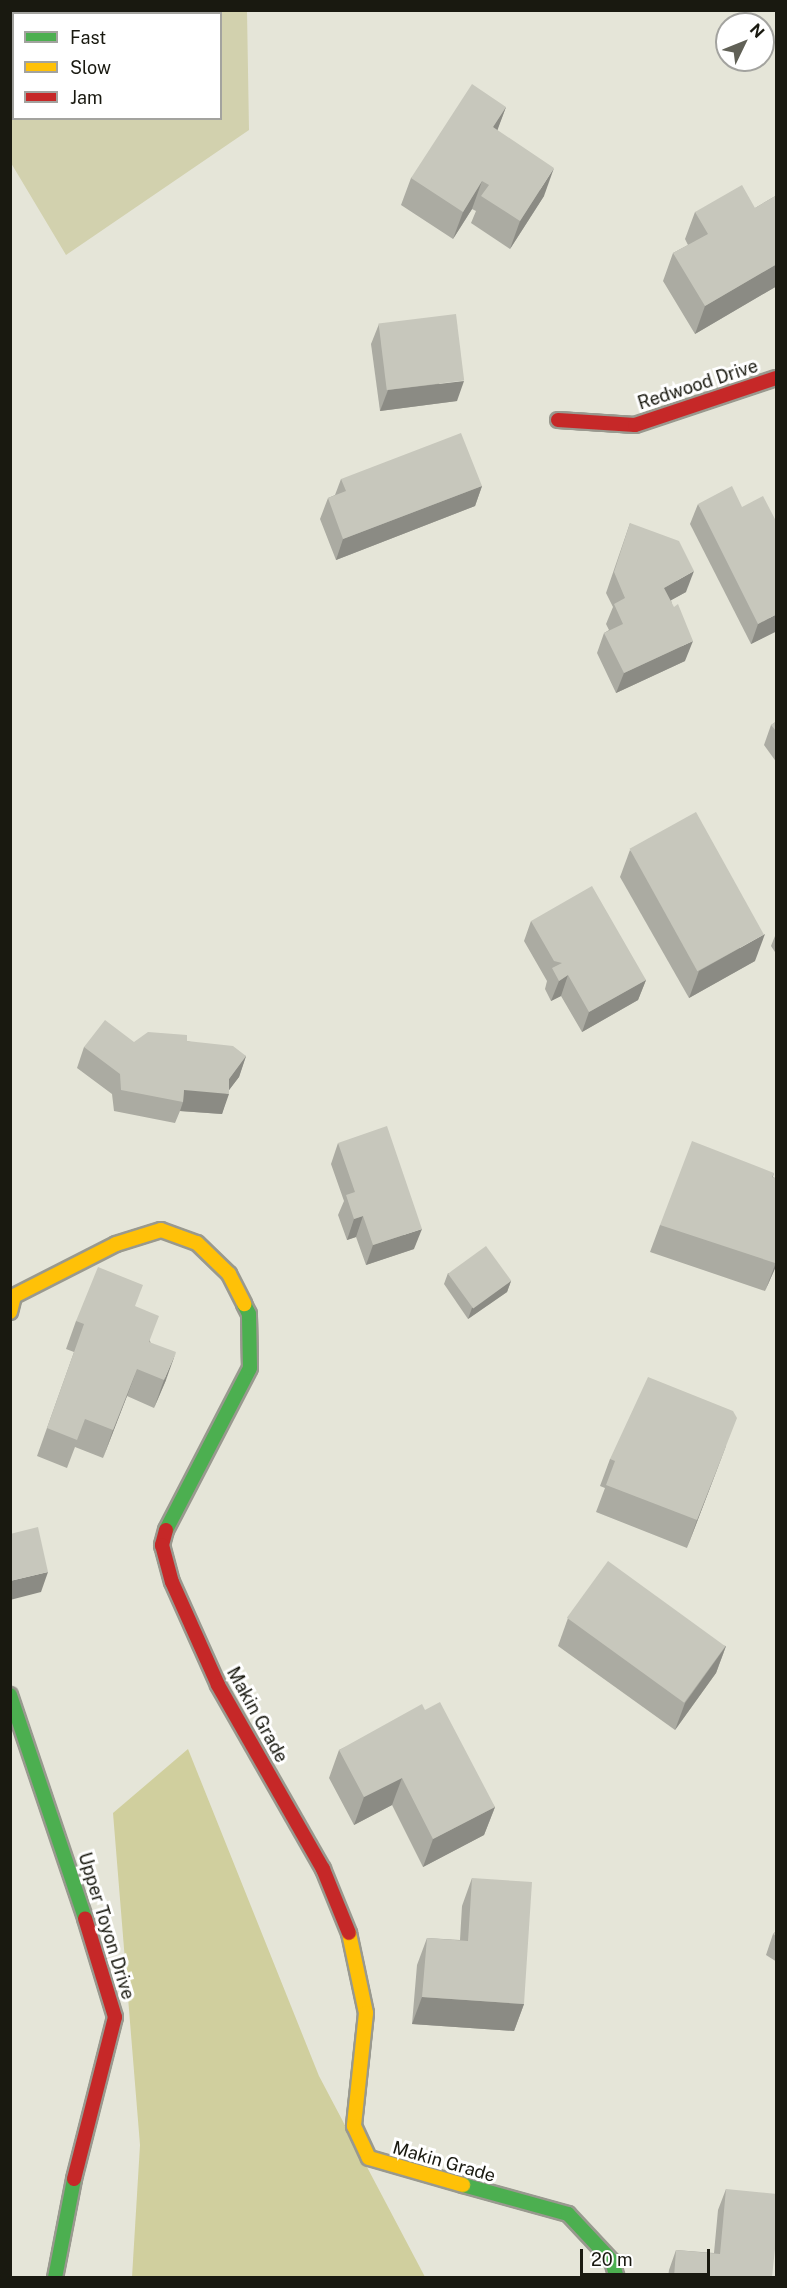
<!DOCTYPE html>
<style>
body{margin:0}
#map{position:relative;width:787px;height:2288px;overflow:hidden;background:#e5e5d8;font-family:"Public Sans",sans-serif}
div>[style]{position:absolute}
.green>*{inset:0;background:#d2d1ae}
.forest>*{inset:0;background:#d0cf9e}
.roads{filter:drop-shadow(2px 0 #99998f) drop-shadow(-2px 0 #99998f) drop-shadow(0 2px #99998f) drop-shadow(0 -2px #99998f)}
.fast>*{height:14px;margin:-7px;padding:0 7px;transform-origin:7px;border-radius:7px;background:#4caf50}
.slow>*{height:14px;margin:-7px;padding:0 7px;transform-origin:7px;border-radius:7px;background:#ffc107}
.jam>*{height:14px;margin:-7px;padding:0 7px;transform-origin:7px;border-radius:7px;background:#c62828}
.wall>*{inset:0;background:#ababa2}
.shaded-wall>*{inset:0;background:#8b8b84}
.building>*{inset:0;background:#c7c7bc;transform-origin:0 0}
span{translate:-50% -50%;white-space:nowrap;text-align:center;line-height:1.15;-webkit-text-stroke:6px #fff;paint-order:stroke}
.street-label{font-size:18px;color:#191910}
.frame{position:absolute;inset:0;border:12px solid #191910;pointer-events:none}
.legend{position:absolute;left:12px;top:12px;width:210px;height:108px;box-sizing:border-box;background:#fff;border:2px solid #a3a39f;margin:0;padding:8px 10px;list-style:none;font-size:18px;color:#191910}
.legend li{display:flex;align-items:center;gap:12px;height:30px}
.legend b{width:30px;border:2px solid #a3a39f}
.north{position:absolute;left:715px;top:12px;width:60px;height:60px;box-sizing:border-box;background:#fff;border:2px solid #a3a39f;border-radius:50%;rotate:47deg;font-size:16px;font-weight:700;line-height:24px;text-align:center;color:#191910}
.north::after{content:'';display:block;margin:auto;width:21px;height:27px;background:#606056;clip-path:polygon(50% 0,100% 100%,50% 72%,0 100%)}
.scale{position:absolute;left:580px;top:2249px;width:130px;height:27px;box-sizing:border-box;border:3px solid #191910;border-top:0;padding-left:8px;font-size:18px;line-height:21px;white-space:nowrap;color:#191910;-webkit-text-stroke:4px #fff;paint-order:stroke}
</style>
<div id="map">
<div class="green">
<div style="clip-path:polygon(evenodd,11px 10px,247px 11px,249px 130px,66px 255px,11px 163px,11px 10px,14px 14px,220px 14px,220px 118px,14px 118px,14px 14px)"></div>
</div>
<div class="forest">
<div style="clip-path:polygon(188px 1749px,319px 2076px,425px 2277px,132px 2277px,140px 2145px,113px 1813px)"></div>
</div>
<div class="roads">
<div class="fast">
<div style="left:166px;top:1530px;width:182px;rotate:-62.6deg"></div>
<div style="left:250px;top:1368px;width:54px;rotate:-91.1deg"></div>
<div style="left:249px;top:1314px;width:11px;rotate:-117deg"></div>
<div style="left:10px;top:1695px;width:235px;rotate:71.4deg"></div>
<div style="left:463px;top:2185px;width:109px;rotate:15.4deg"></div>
<div style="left:568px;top:2214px;width:64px;rotate:46.9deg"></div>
<div style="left:612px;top:2261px;width:18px;rotate:74deg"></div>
<div style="left:55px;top:2278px;width:101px;rotate:-79.1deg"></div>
</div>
<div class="slow">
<div style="left:10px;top:1312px;width:16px;rotate:-76deg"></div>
<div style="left:14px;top:1296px;width:114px;rotate:-27deg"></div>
<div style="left:116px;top:1244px;width:47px;rotate:-17.3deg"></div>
<div style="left:161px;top:1230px;width:38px;rotate:20deg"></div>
<div style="left:197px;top:1243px;width:45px;rotate:44.1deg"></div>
<div style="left:229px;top:1274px;width:34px;rotate:63deg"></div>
<div style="left:349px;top:1933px;width:82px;rotate:78deg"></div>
<div style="left:366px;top:2013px;width:114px;rotate:96.1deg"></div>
<div style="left:354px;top:2126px;width:35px;rotate:65deg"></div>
<div style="left:369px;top:2158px;width:98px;rotate:16deg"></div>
</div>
<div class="jam">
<div style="left:558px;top:420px;width:77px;rotate:3.7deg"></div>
<div style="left:635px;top:425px;width:149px;rotate:-18.4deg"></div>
<div style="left:166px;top:1530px;width:16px;rotate:105deg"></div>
<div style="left:162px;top:1545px;width:38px;rotate:75deg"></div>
<div style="left:172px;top:1582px;width:113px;rotate:65.9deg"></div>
<div style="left:218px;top:1685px;width:212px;rotate:60.3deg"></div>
<div style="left:323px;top:1869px;width:69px;rotate:67.9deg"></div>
<div style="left:74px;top:2179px;width:167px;rotate:-75.8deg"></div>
<div style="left:115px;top:2017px;width:103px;rotate:-106.9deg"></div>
</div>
</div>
<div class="wall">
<div style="clip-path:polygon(506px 107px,497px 130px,544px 196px,510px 249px,471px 223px,476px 211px,472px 209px,453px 239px,401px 205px,411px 178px)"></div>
<div style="clip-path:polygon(777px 195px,777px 286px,695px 334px,663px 281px,673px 253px,688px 245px,685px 239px,695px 212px,755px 208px)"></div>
<div style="clip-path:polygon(379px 324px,457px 401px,380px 411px,371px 344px)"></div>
<div style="clip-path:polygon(341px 479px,482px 486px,475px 506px,336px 560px,320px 519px,328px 498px,335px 495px)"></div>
<div style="clip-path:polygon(698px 504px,777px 631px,751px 644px,690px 524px)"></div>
<div style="clip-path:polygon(630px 523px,686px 592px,671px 600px,685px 661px,616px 693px,597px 653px,604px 633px,609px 630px,606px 624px,613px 607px,606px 593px)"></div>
<div style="clip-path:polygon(777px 721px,777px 763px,764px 745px,771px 725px)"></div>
<div style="clip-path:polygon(630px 850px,755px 961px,689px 998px,620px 877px)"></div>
<div style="clip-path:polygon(531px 921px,646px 980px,638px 1000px,582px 1032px,561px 996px,551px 1001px,545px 989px,547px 981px,524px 941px)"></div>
<div style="clip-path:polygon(777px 931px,777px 955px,771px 946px)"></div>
<div style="clip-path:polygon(187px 1041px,246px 1056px,239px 1077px,229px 1090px,222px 1114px,180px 1111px,175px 1123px,114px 1111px,112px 1094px,77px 1068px,84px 1047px,134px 1042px)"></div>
<div style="clip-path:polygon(338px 1143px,414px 1249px,366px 1265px,356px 1237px,347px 1240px,338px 1215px,344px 1201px,331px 1164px)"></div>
<div style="clip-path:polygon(774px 1173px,773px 1177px,777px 1179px,777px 1264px,765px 1291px,650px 1252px,660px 1225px)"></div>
<div style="clip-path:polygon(448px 1273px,511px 1281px,507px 1292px,468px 1319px,444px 1284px)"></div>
<div style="clip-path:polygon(136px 1307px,166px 1380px,154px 1408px,127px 1396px,103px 1458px,75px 1447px,67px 1468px,37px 1456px,74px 1352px,66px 1349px,76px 1321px)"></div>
<div style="clip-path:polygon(726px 1446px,687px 1548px,596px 1512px,605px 1488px,600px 1486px,610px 1459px)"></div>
<div style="clip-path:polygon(568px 1618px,726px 1646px,716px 1673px,675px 1730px,558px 1646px)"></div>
<div style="clip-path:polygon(425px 1710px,495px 1807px,484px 1835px,423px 1867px,392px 1805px,354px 1825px,329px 1778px,339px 1750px)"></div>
<div style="clip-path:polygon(472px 1878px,524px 2004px,514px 2031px,412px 2024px,417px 1965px,427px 1938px,460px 1940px,462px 1906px)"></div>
<div style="clip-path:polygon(777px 1930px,777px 1962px,766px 1955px,773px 1934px)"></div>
<div style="clip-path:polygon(726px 2189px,772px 2277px,668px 2277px,669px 2270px,676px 2250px,714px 2253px,718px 2210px)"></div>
</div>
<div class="shaded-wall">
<div style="clip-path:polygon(506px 107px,496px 134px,493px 127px)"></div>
<div style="clip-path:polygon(554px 168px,544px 196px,510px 249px,520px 221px)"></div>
<div style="clip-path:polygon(482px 181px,472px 209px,453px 239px,463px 212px)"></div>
<div style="clip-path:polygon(777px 264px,777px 286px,695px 334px,705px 306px)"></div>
<div style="clip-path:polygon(464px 381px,457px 401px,380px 411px,388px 390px)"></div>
<div style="clip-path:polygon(482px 486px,475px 506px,336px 560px,343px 539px)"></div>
<div style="clip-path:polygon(694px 571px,686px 592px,657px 608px,664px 588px)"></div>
<div style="clip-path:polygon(777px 614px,777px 631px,751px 644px,758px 624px)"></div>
<div style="clip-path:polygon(693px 641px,685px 661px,616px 693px,624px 673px)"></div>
<div style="clip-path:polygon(765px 934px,755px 961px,689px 998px,699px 971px)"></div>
<div style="clip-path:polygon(568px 975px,561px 996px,551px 1001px,559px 981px)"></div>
<div style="clip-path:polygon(646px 980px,638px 1000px,582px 1032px,589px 1012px)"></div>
<div style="clip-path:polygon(246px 1056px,239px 1077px,226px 1094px,229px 1094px,222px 1114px,180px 1111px,183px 1102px,184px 1090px,229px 1079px)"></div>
<div style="clip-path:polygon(363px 1216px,356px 1237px,347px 1240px,354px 1219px)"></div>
<div style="clip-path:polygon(422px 1229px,414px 1249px,366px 1265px,373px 1245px)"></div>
<div style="clip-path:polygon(777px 1260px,777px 1264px,765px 1291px)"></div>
<div style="clip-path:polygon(511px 1281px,507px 1292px,468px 1319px,472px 1308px)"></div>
<div style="clip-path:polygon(176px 1352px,166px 1380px,154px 1408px,164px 1380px)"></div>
<div style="clip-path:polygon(137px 1369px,127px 1396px,103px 1458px,113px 1430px)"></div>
<div style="clip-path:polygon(737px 1418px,726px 1446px,687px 1548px,697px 1520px)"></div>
<div style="clip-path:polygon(48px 1572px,41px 1592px,10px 1600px,10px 1581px)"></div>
<div style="clip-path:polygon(726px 1646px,716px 1673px,675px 1730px,685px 1703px)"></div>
<div style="clip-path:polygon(402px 1778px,392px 1805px,354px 1825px,364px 1797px)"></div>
<div style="clip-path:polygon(495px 1807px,484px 1835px,423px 1867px,433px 1839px)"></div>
<div style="clip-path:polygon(422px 1997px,524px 2004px,514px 2031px,412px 2024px)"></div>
</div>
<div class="building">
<div style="clip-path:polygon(472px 84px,506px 107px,493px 127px,554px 168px,520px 221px,481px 196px,489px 185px,482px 181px,463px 212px,411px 178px)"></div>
<div style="clip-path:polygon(742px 185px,755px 208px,777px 195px,777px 264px,705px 306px,673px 253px,708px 234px,695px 212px)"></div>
<div style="left:456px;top:314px;width:67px;height:78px;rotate:83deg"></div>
<div style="clip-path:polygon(461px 433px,482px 486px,343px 539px,328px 498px,346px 491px,341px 479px)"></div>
<div style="clip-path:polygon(732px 486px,742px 507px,763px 496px,777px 523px,777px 614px,758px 624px,698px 504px)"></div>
<div style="clip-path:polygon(630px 523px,679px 541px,694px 571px,664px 588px,674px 607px,678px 604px,693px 641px,624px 673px,604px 633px,623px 624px,614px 604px,625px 598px,614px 572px)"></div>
<div style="clip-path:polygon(777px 721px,777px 732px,771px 725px)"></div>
<div style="left:696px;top:812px;width:140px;height:76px;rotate:61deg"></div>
<div style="clip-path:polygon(592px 886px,646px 980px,589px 1012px,568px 975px,559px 981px,552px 968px,562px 963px,554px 961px,531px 921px)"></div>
<div style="clip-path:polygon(105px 1020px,134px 1042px,148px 1032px,187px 1035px,187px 1041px,233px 1046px,246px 1056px,229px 1079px,229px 1094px,184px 1090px,183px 1102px,121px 1090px,120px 1074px,84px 1047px)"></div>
<div style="clip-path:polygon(387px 1126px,422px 1229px,373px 1245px,363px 1216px,354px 1219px,346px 1195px,355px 1192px,338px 1143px)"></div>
<div style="clip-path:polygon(692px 1141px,774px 1173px,772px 1177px,777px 1179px,777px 1260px,775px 1263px,660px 1225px)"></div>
<div style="left:486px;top:1246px;width:43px;height:47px;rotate:54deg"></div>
<div style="clip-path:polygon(98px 1267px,143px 1285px,135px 1306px,159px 1316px,149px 1342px,176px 1352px,164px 1380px,137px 1369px,113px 1430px,85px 1419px,77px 1440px,47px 1428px,84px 1324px,76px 1321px)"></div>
<div style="clip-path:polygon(648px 1377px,733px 1411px,737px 1418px,697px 1520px,606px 1485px,615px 1461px,610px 1459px)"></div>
<div style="clip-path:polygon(38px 1527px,48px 1572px,10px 1581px,10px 1534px)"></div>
<div style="left:608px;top:1561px;width:145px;height:70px;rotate:36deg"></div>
<div style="clip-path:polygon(440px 1702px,495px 1807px,433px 1839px,402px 1778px,364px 1797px,339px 1750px,422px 1704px,425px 1710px)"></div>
<div style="clip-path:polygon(472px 1878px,532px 1882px,524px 2004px,422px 1997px,427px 1938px,468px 1941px)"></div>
<div style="clip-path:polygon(777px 1930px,777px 1937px,773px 1934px)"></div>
<div style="clip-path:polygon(726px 2189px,777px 2194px,777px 2230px,772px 2277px,674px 2277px,676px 2250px,720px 2254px)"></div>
</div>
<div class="street-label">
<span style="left:698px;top:385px;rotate:-18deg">Redwood Drive</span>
<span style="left:257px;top:1715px;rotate:61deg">Makin Grade</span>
<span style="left:106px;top:1926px;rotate:73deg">Upper Toyon Drive</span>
<span style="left:444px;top:2162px;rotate:16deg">Makin Grade</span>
</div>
<div class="frame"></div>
<ul class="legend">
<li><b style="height:8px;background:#4caf50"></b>Fast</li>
<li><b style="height:8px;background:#ffc107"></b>Slow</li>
<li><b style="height:8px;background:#c62828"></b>Jam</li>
</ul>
<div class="north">N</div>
<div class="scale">20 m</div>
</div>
